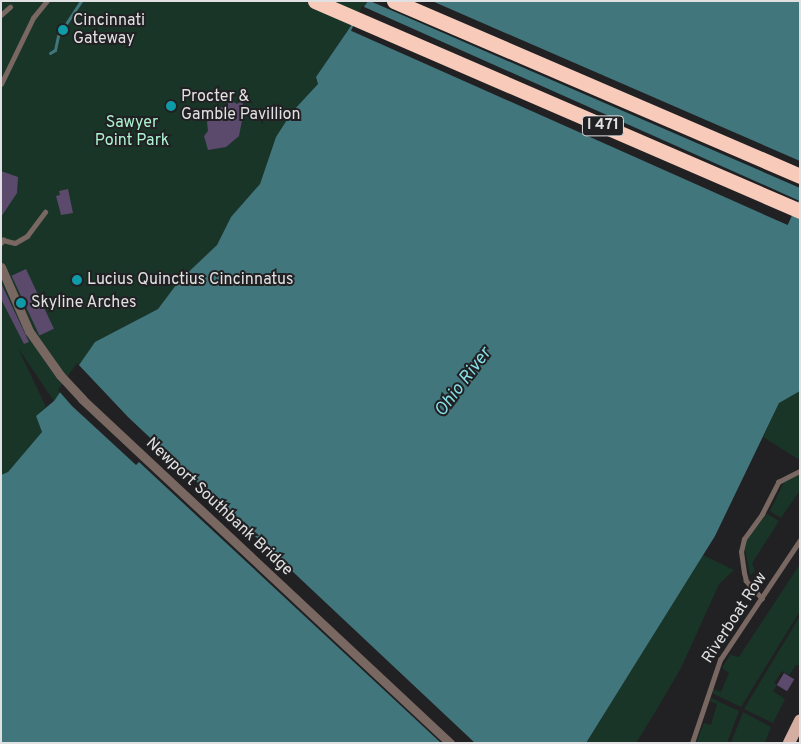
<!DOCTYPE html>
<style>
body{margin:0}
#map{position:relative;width:801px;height:744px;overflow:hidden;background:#212123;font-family:Overpass,sans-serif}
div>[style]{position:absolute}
.green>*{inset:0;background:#193528}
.water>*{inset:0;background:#41767c}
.pier>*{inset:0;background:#212123;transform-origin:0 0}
.stream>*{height:3px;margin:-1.5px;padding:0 1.5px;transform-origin:1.5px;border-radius:1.5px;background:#41767c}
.building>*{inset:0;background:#5b4a6b;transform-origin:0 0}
.lane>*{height:4.5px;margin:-2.25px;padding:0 2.25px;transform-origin:2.25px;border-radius:2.25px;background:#796761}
.street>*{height:9px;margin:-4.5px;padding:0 4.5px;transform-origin:4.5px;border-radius:4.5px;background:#796761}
.primary>*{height:12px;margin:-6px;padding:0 6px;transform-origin:6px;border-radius:6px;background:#d4aea1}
.highway>*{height:15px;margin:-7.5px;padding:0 7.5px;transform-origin:7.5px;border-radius:7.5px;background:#f8caba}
.dots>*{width:14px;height:14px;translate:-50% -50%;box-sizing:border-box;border:2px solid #212123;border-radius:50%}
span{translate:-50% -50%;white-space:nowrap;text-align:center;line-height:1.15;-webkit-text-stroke:4px #212123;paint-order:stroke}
.shield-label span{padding:1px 4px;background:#212123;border:1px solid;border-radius:4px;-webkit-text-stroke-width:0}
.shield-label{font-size:15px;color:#e1e0e2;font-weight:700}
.poi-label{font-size:16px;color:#e1e0e2}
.left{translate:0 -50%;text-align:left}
.park-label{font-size:16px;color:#acf4d1}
.street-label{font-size:16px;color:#e1e0e2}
.water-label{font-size:18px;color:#86dfe9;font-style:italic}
.frame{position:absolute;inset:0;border:2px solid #e1e0e2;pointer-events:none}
</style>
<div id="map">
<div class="green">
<div style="clip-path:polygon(1px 1px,368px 1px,316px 77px,318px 84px,292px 112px,276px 137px,260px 184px,231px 217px,217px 245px,179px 281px,158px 309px,95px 342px,54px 401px,18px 348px,46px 407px,36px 416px,42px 432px,8px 472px,1px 475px)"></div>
<div style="clip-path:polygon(800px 391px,800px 456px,798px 459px,763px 437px,779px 403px)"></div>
<div style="clip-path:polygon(800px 474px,800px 490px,781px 518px,770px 511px,784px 482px)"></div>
<div style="clip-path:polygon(767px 514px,779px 521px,752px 563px,755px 571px,750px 575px,745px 550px,747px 538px)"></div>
<div style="clip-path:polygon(703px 555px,734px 570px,719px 584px,681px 668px,657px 709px,636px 743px,586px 743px)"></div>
<div style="clip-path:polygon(800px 564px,800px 611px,741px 707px,712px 693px,713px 689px,721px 692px,729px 673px,722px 668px,730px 655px,739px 657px)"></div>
<div style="clip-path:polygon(800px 616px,800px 665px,796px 665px,789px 675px,782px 671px,774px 683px,777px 685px,773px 691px,785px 699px,773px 723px,744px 709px)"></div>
<div style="clip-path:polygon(711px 698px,739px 711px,727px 743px,696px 743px,704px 723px,711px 725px,717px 704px,710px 701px)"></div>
<div style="clip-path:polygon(743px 712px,771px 727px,765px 743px,731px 743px)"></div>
</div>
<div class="water">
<div style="clip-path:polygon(368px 1px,800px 1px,800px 391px,779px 403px,715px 536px,586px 743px,1px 743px,1px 475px,8px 472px,42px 432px,36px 416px,54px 401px,95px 342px,158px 309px,179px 281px,217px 245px,231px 217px,260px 184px,276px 137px,292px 112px,318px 84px,316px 77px)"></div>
</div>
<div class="pier">
<div style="clip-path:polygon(370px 1px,432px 1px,800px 161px,800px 188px)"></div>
<div style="left:362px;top:6px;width:478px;height:27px;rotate:24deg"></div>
<div style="clip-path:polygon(77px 363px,128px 417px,475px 743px,441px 743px,139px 462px,136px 465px,72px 406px,58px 390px)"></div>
</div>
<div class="stream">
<div style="left:50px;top:53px;width:6px;rotate:-31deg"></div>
<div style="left:55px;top:50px;width:14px;rotate:-78deg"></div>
<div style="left:58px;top:36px;width:42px;rotate:-56.7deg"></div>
</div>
<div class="building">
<div style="clip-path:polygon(229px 99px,237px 104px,242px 101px,244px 110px,239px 136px,226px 147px,208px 150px,204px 136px,208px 131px,207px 122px,216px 109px,227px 106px)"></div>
<div style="clip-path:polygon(1px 171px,18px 177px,17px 193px,1px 217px)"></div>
<div style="clip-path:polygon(68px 189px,73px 213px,61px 215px,56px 196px,60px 195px,59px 191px)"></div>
<div style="left:26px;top:269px;width:66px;height:16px;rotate:65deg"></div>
<div style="clip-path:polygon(1px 283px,29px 342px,24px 344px,1px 299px)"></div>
<div style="left:784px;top:673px;width:12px;height:14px;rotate:31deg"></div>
</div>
<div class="lane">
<div style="left:1px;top:15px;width:12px;rotate:-42deg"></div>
<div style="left:1px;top:84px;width:73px;rotate:-64.1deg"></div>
<div style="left:33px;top:18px;width:22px;rotate:-51deg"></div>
<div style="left:1px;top:243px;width:4px;rotate:-56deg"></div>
<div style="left:3px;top:240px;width:12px;rotate:14deg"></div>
<div style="left:15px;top:243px;width:14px;rotate:-30deg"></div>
<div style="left:27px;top:236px;width:30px;rotate:-53deg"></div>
<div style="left:762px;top:599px;width:24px;rotate:-132deg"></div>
<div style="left:746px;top:581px;width:8px;rotate:-104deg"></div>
<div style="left:744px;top:573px;width:21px;rotate:-98deg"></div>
<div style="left:741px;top:552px;width:13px;rotate:-77deg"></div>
<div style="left:744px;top:539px;width:31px;rotate:-54deg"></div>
<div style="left:762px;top:514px;width:36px;rotate:-63deg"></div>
<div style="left:778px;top:482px;width:25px;rotate:-27deg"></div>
<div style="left:692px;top:743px;width:88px;rotate:-71.4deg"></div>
<div style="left:720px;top:660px;width:144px;rotate:-56.3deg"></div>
</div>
<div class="street">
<div style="left:1px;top:267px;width:70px;rotate:66.4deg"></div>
<div style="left:29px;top:331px;width:54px;rotate:54.8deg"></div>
<div style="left:60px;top:375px;width:33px;rotate:47deg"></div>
<div style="left:82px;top:399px;width:504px;rotate:43.07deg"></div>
</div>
<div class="primary">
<div style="left:789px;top:743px;width:25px;rotate:-64deg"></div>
</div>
<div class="highway">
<div style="left:315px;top:1px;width:529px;rotate:23.41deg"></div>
<div style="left:394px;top:1px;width:442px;rotate:23.3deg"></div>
</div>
<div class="dots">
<div style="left:63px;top:30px;background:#0f9aa8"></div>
<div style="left:171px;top:106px;background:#0f9aa8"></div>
<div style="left:77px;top:280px;background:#0f9aa8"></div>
<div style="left:21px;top:303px;background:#0f9aa8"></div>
</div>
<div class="shield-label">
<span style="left:603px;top:126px">I 471</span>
</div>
<div class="poi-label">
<span class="left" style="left:73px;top:30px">Cincinnati<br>Gateway</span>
<span class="left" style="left:181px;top:106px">Procter &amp;<br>Gamble Pavillion</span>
<span class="left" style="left:87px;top:280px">Lucius Quinctius Cincinnatus</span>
<span class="left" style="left:31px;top:303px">Skyline Arches</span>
</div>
<div class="park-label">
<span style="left:132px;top:132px">Sawyer<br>Point Park</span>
</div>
<div class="street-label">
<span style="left:219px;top:507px;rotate:43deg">Newport Southbank Bridge</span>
<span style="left:735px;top:618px;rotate:-57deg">Riverboat Row</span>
</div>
<div class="water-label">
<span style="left:464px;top:383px;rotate:-53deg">Ohio River</span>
</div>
<div class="frame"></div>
</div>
